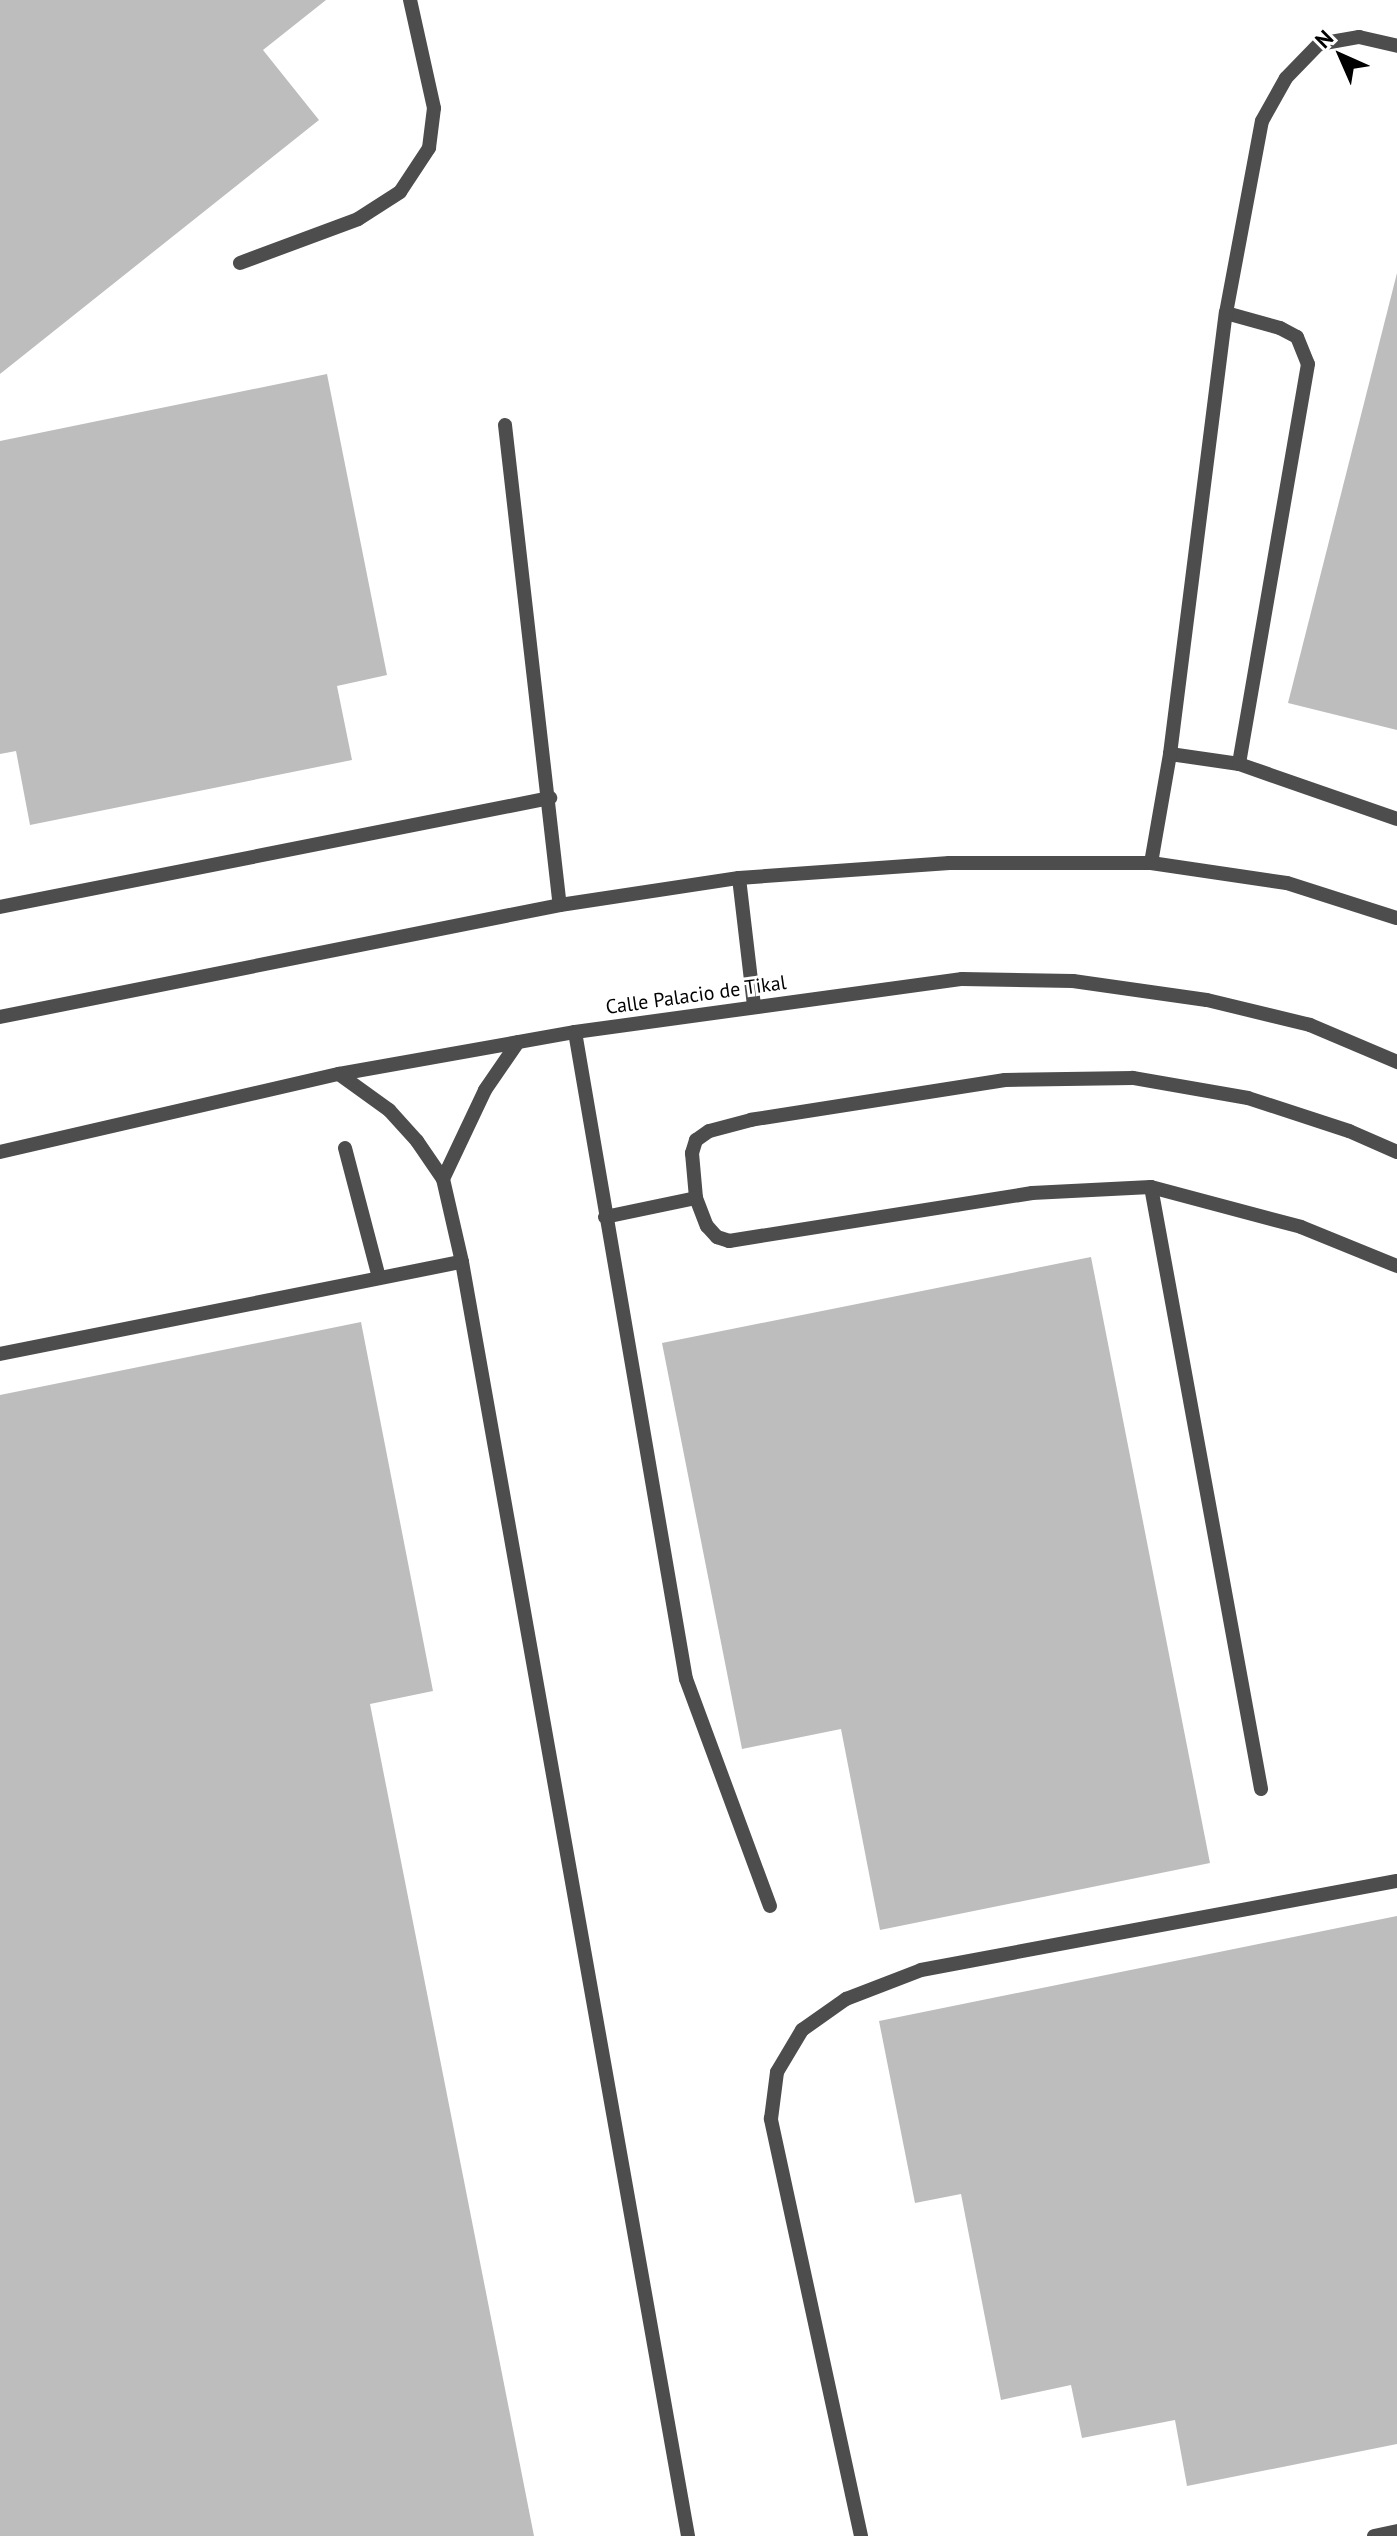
<!DOCTYPE html>
<style>
body{margin:0}
#map{position:relative;width:1397px;height:2536px;overflow:hidden;background:#fff;font-family:"PT Sans",sans-serif}
div>[style]{position:absolute}
.building>*{inset:0;background:#bdbdbd}
.minor>*{height:14px;margin:-7px;padding:0 7px;transform-origin:7px;border-radius:7px;background:#4d4d4d}
span{translate:-50% -50%;white-space:nowrap;text-align:center;line-height:1.15;-webkit-text-stroke:6px #fff;paint-order:stroke}
.street-label{font-size:20px;color:#000}
.north{position:absolute;left:1301px;top:16px;width:80px;height:80px;-webkit-text-stroke:6px #fff;paint-order:stroke;rotate:315deg;font-size:22px;font-weight:700;line-height:32px;text-align:center;color:#000}
.north::after{content:'';display:block;margin:auto;width:28px;height:36px;background:#000;clip-path:polygon(50% 0,100% 100%,50% 72%,0 100%)}
</style>
<div id="map">
<div class="building">
<div style="clip-path:polygon(0 0,326px 0,263px 50px,319px 120px,0 374px)"></div>
<div style="clip-path:polygon(1397px 273px,1397px 730px,1288px 703px)"></div>
<div style="clip-path:polygon(327px 374px,387px 675px,337px 686px,352px 760px,30px 825px,16px 751px,0 754px,0 441px)"></div>
<div style="clip-path:polygon(1091px 1257px,1210px 1863px,880px 1930px,841px 1729px,742px 1749px,662px 1343px)"></div>
<div style="clip-path:polygon(361px 1322px,433px 1691px,370px 1704px,534px 2536px,0 2536px,0 1395px)"></div>
<div style="clip-path:polygon(1397px 1916px,1397px 2444px,1187px 2486px,1175px 2420px,1082px 2438px,1071px 2385px,1001px 2400px,961px 2194px,915px 2203px,879px 2021px)"></div>
</div>
<div class="minor">
<div style="left:240px;top:263px;width:126px;rotate:-20.4deg"></div>
<div style="left:358px;top:219px;width:50px;rotate:-32.7deg"></div>
<div style="left:400px;top:192px;width:53px;rotate:-56.6deg"></div>
<div style="left:429px;top:148px;width:40px;rotate:-82.9deg"></div>
<div style="left:434px;top:108px;width:111px;rotate:-102.5deg"></div>
<div style="left:1226px;top:313px;width:56px;rotate:15.5deg"></div>
<div style="left:1280px;top:328px;width:19px;rotate:28deg"></div>
<div style="left:1297px;top:337px;width:29px;rotate:68deg"></div>
<div style="left:1308px;top:364px;width:406px;rotate:99.8deg"></div>
<div style="left:505px;top:425px;width:483px;rotate:83.5deg"></div>
<div style="left:1170px;top:754px;width:70px;rotate:8.2deg"></div>
<div style="left:1239px;top:764px;width:167px;rotate:19.2deg"></div>
<div style="left:1151px;top:863px;width:111px;rotate:-80.1deg"></div>
<div style="left:1170px;top:754px;width:445px;rotate:-82.8deg"></div>
<div style="left:1226px;top:313px;width:195px;rotate:-79.4deg"></div>
<div style="left:1262px;top:121px;width:49px;rotate:-60.8deg"></div>
<div style="left:1286px;top:78px;width:47px;rotate:-45.9deg"></div>
<div style="left:1319px;top:44px;width:41px;rotate:-9.9deg"></div>
<div style="left:1359px;top:37px;width:39px;rotate:13deg"></div>
<div style="left:739px;top:878px;width:129px;rotate:83.3deg"></div>
<div style="left:0;top:907px;width:561px;rotate:-11.21deg"></div>
<div style="left:0;top:1017px;width:571px;rotate:-11.31deg"></div>
<div style="left:560px;top:905px;width:181px;rotate:-8.6deg"></div>
<div style="left:739px;top:878px;width:211px;rotate:-4.1deg"></div>
<div style="left:949px;top:863px;width:202px"></div>
<div style="left:1151px;top:863px;width:137px;rotate:8.4deg"></div>
<div style="left:1287px;top:883px;width:115px;rotate:17.7deg"></div>
<div style="left:575px;top:1032px;width:656px;rotate:80.27deg"></div>
<div style="left:686px;top:1679px;width:242px;rotate:69.7deg"></div>
<div style="left:339px;top:1074px;width:62px;rotate:35.8deg"></div>
<div style="left:389px;top:1110px;width:42px;rotate:47.9deg"></div>
<div style="left:417px;top:1141px;width:46px;rotate:55.6deg"></div>
<div style="left:443px;top:1179px;width:85px;rotate:77.1deg"></div>
<div style="left:345px;top:1148px;width:134px;rotate:75.3deg"></div>
<div style="left:0;top:1152px;width:348px;rotate:-13deg"></div>
<div style="left:339px;top:1074px;width:240px;rotate:-10.1deg"></div>
<div style="left:575px;top:1032px;width:391px;rotate:-7.8deg"></div>
<div style="left:962px;top:979px;width:111px;rotate:1deg"></div>
<div style="left:1073px;top:981px;width:135px;rotate:8.1deg"></div>
<div style="left:1207px;top:1000px;width:106px;rotate:13.6deg"></div>
<div style="left:1310px;top:1025px;width:95px;rotate:23deg"></div>
<div style="left:1397px;top:1152px;width:52px;rotate:-156.4deg"></div>
<div style="left:1349px;top:1131px;width:106px;rotate:-161.9deg"></div>
<div style="left:1248px;top:1098px;width:117px;rotate:-170.1deg"></div>
<div style="left:1133px;top:1078px;width:128px;rotate:179.1deg"></div>
<div style="left:1005px;top:1080px;width:257px;rotate:171.1deg"></div>
<div style="left:751px;top:1120px;width:43px;rotate:165.3deg"></div>
<div style="left:709px;top:1131px;width:16px;rotate:145deg"></div>
<div style="left:696px;top:1140px;width:14px;rotate:107deg"></div>
<div style="left:692px;top:1153px;width:45px;rotate:84.9deg"></div>
<div style="left:696px;top:1198px;width:30px;rotate:69deg"></div>
<div style="left:707px;top:1226px;width:15px;rotate:48deg"></div>
<div style="left:717px;top:1237px;width:13px;rotate:18deg"></div>
<div style="left:729px;top:1241px;width:307px;rotate:-9deg"></div>
<div style="left:1032px;top:1193px;width:119px;rotate:-2.9deg"></div>
<div style="left:1151px;top:1187px;width:155px;rotate:14.9deg"></div>
<div style="left:1301px;top:1227px;width:104px;rotate:22.1deg"></div>
<div style="left:443px;top:1179px;width:98px;rotate:-64.7deg"></div>
<div style="left:485px;top:1090px;width:58px;rotate:-55.5deg"></div>
<div style="left:1151px;top:1187px;width:612px;rotate:79.64deg"></div>
<div style="left:605px;top:1217px;width:93px;rotate:-11.8deg"></div>
<div style="left:0;top:1354px;width:471px;rotate:-11.3deg"></div>
<div style="left:462px;top:1262px;width:1294px;rotate:79.94deg"></div>
<div style="left:861px;top:2536px;width:427px;rotate:-102.2deg"></div>
<div style="left:771px;top:2119px;width:47px;rotate:-82.7deg"></div>
<div style="left:777px;top:2072px;width:49px;rotate:-59.2deg"></div>
<div style="left:802px;top:2030px;width:54px;rotate:-35.2deg"></div>
<div style="left:846px;top:1999px;width:80px;rotate:-21.1deg"></div>
<div style="left:921px;top:1970px;width:484px;rotate:-10.6deg"></div>
<div style="left:1374px;top:2536px;width:24px;rotate:-12deg"></div>
</div>
<div class="street-label">
<span style="left:696px;top:995px;rotate:-8deg">Calle Palacio de Tikal</span>
</div>
<div class="north">N</div>
</div>
